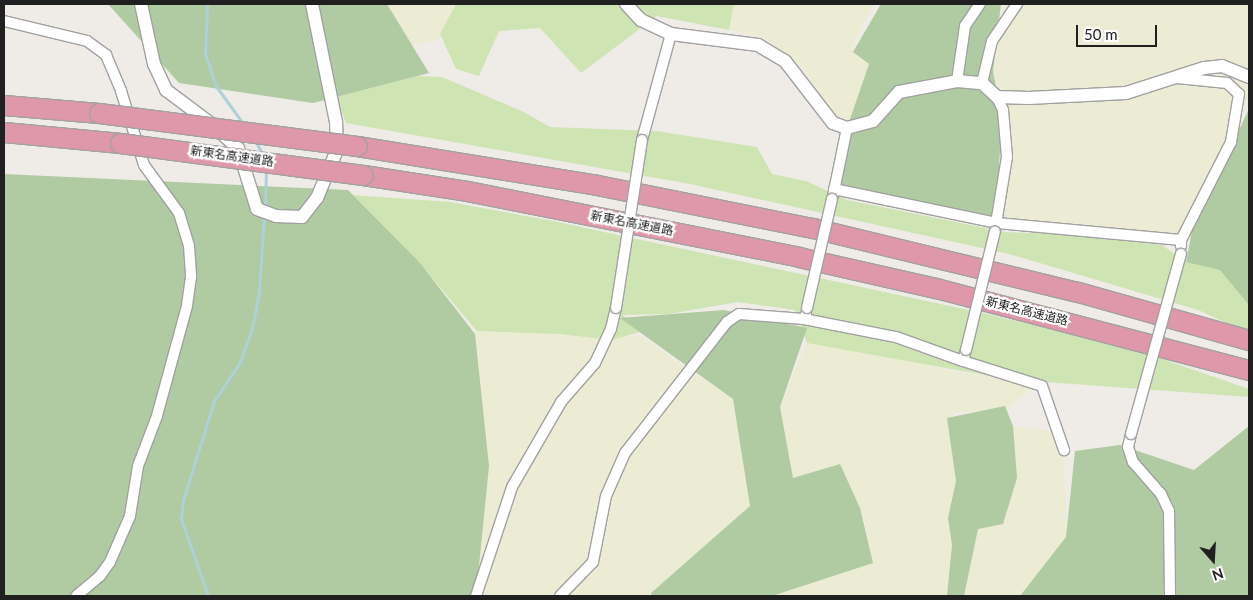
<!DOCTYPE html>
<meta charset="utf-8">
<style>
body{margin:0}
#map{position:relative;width:1253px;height:600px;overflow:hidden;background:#efece7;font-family:Lato,"Noto Sans JP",sans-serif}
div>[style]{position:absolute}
.farmland>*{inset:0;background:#ececd5}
.grass>*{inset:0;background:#cfe4b3}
.forest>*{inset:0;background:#b0caa1}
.stream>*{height:3px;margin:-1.5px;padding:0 1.5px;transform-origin:1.5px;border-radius:1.5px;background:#add1d8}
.roads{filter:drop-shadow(1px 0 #a1a1a1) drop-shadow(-1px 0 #a1a1a1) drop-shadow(0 1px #a1a1a1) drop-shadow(0 -1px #a1a1a1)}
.minor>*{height:10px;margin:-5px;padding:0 5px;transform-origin:5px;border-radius:5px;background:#fff}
.tertiary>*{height:12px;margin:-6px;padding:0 6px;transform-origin:6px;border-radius:6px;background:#fff}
.motorway>*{height:19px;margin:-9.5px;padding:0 9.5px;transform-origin:9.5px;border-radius:9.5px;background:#de98aa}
.bridges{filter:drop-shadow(1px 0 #a1a1a1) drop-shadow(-1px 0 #a1a1a1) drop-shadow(0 1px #a1a1a1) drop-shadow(0 -1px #a1a1a1)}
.minor-bridge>*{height:10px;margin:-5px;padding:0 5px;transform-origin:5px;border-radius:5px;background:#fff}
.motorway-bridge>*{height:19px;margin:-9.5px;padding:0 9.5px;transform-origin:9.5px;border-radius:9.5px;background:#de98aa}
span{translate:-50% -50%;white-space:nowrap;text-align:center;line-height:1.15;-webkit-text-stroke:4.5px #fff;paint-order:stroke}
.street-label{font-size:12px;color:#202020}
.frame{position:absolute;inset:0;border:5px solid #202020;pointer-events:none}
.north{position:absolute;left:1188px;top:535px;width:50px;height:50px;-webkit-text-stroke:4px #fff;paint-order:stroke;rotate:161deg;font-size:14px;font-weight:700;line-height:20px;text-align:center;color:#202020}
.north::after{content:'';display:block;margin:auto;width:18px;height:22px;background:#202020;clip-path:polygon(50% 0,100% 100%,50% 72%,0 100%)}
.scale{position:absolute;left:1076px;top:25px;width:81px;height:22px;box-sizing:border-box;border:2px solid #202020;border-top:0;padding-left:6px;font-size:15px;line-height:18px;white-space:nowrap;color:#202020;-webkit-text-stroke:4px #fff;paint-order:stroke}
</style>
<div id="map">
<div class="farmland">
<div style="clip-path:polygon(361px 4px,458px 4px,437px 40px,383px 50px)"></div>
<div style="clip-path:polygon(734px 4px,874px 4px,851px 49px,871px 67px,857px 119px,844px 120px,829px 109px,804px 69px,763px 37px,729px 30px)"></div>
<div style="clip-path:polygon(1005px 4px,1249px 4px,1249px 96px,1180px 234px,1002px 219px,1013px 136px,993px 72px)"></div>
<div style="clip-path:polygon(473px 331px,640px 336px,733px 399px,750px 506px,651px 593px,653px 596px,476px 596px)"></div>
<div style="clip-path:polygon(809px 337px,951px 370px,1037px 385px,1005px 411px,955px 412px,948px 426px,958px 498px,947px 596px,771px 596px,873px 563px,862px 513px,840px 465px,793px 478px,780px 407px)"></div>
<div style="clip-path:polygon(1013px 426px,1055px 431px,1064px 450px,1067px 537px,1020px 596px,964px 596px,978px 529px,1017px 479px)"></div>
</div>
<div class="grass">
<div style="clip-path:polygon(456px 4px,734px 4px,729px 30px,657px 16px,581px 73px,540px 28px,499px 31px,479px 76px,456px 69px,440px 34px)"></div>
<div style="clip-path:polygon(418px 76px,442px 77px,524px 112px,550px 127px,657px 131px,757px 147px,772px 174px,806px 181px,847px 200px,1005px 232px,1062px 234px,1162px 245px,1186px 262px,1220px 266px,1249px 304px,1249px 333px,1198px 310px,1009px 254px,690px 184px,346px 123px,336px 97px)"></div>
<div style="clip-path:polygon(353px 195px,450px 202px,553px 221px,987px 314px,1139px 351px,1249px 389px,1249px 397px,1007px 379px,807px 343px,795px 310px,738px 302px,669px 314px,623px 315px,639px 332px,612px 340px,559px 334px,477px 331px,421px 265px)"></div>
</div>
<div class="forest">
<div style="clip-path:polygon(108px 4px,387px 4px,429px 73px,313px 103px,179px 83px)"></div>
<div style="clip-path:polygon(881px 4px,1001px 4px,993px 72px,1002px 115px,996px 219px,834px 189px,847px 128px,869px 64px,853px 52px)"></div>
<div style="clip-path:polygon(1249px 109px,1249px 305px,1220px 270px,1186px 262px,1193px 226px)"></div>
<div style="clip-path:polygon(4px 174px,348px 190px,420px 263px,475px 334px,489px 466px,476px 596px,4px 596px)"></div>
<div style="clip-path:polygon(724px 310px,807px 328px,780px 407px,793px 478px,840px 464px,860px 508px,873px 563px,772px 596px,652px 596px,651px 593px,750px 506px,733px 399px,620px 318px)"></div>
<div style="clip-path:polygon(1005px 406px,1013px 426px,1017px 478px,1003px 524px,978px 529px,964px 596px,947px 596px,952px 545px,948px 518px,956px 481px,947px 418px)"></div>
<div style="clip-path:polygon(1249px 426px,1249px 596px,1020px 596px,1066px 537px,1075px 451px,1120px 445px,1194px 470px)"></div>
</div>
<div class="stream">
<div style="left:207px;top:4px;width:50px;rotate:92.3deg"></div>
<div style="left:205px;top:54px;width:34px;rotate:71deg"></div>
<div style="left:216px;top:86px;width:48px;rotate:54.3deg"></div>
<div style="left:255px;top:140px;width:16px;rotate:63deg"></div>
<div style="left:265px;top:209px;width:41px;rotate:-88.6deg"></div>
<div style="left:208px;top:596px;width:82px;rotate:-109.3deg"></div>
<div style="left:181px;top:519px;width:19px;rotate:-84deg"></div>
<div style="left:183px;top:500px;width:104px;rotate:-72.6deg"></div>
<div style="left:214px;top:401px;width:45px;rotate:-56deg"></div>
<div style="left:239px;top:364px;width:38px;rotate:-70deg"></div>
<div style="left:252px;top:328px;width:38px;rotate:-79deg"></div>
<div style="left:259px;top:291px;width:76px;rotate:-86.2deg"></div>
</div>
<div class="roads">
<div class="minor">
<div style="left:4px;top:21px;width:85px;rotate:13.5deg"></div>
<div style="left:87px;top:41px;width:24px;rotate:36deg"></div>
<div style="left:106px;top:55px;width:39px;rotate:67deg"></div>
<div style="left:121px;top:91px;width:77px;rotate:72.7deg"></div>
<div style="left:144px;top:165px;width:59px;rotate:53.9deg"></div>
<div style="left:179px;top:213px;width:34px;rotate:73deg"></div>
<div style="left:189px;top:246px;width:31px;rotate:86deg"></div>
<div style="left:191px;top:277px;width:29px;rotate:98deg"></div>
<div style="left:187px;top:306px;width:114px;rotate:105.3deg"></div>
<div style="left:157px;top:416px;width:53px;rotate:110.8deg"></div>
<div style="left:138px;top:466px;width:51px;rotate:99.1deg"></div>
<div style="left:130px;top:516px;width:50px;rotate:113.5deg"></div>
<div style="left:110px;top:562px;width:17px;rotate:126deg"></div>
<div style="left:100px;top:576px;width:31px;rotate:140deg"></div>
<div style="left:1177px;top:78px;width:50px;rotate:5.7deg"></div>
<div style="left:1227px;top:83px;width:16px;rotate:43deg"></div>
<div style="left:1239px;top:94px;width:49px;rotate:99.5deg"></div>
<div style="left:1231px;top:142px;width:110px;rotate:117deg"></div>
<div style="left:1181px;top:240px;width:6px;rotate:90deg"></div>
<div style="left:957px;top:81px;width:56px;rotate:-81.7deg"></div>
<div style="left:965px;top:26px;width:27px;rotate:-56deg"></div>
<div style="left:982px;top:83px;width:43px;rotate:-76.6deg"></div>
<div style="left:992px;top:41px;width:45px;rotate:-56deg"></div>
<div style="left:642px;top:140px;width:110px;rotate:-74.7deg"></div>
<div style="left:834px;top:189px;width:167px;rotate:11.8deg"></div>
<div style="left:997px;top:223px;width:185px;rotate:5.3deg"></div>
<div style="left:833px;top:196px;width:69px;rotate:-78.4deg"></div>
<div style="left:995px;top:230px;width:74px;rotate:-80.7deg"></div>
<div style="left:1007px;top:157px;width:47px;rotate:-94.9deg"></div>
<div style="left:1003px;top:110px;width:14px;rotate:-115deg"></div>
<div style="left:806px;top:314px;width:5px;rotate:112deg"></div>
<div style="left:804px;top:319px;width:94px;rotate:11.1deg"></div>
<div style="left:896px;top:337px;width:71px;rotate:19.7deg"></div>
<div style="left:963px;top:361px;width:11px;rotate:-75deg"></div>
<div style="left:963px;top:361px;width:83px;rotate:17.6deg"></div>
<div style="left:1042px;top:386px;width:68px;rotate:71deg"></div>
<div style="left:1131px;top:434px;width:13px;rotate:103deg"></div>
<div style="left:1128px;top:447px;width:16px;rotate:72deg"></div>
<div style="left:1133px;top:462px;width:43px;rotate:48.8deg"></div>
<div style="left:1161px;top:494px;width:19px;rotate:65deg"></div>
<div style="left:1169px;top:511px;width:85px;rotate:89.3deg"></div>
<div style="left:476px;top:596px;width:115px;rotate:-71.7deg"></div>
<div style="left:512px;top:487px;width:98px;rotate:-60deg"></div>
<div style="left:561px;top:402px;width:52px;rotate:-48.9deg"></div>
<div style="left:595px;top:363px;width:38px;rotate:-65deg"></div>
<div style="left:611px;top:329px;width:22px;rotate:-77deg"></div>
<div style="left:560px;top:596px;width:47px;rotate:-45.9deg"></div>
<div style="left:593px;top:562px;width:67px;rotate:-78.9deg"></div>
<div style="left:606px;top:496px;width:47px;rotate:-66.2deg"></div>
<div style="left:625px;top:453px;width:166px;rotate:-52.1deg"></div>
<div style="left:727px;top:322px;width:14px;rotate:-34deg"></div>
<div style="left:739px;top:314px;width:65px;rotate:4.4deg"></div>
</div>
<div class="tertiary">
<div style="left:141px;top:4px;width:61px;rotate:77.8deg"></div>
<div style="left:154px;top:64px;width:29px;rotate:65deg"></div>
<div style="left:166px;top:90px;width:60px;rotate:36.9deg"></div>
<div style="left:214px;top:126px;width:33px;rotate:43deg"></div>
<div style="left:238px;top:148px;width:64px;rotate:72.7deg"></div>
<div style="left:257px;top:209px;width:20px;rotate:20deg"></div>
<div style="left:276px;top:216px;width:26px;rotate:2deg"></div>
<div style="left:302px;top:217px;width:24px;rotate:-52deg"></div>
<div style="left:317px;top:198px;width:52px;rotate:-67.4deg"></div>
<div style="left:337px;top:150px;width:28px;rotate:-92deg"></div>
<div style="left:336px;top:122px;width:120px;rotate:-101.5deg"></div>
<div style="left:626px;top:4px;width:22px;rotate:47deg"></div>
<div style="left:641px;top:20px;width:33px;rotate:25deg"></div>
<div style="left:671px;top:34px;width:88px;rotate:7.2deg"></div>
<div style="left:758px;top:45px;width:31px;rotate:31deg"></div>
<div style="left:785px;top:61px;width:78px;rotate:52.3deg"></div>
<div style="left:833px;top:123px;width:15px;rotate:20deg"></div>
<div style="left:847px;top:128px;width:27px;rotate:-15deg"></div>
<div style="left:873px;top:121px;width:39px;rotate:-48deg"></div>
<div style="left:899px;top:92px;width:59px;rotate:-10.7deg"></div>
<div style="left:957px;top:81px;width:25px;rotate:5deg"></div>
<div style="left:982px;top:83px;width:21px;rotate:43deg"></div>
<div style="left:997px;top:97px;width:32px;rotate:2deg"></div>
<div style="left:1029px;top:98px;width:97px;rotate:-3deg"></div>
<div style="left:1126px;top:93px;width:82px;rotate:-17.8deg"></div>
<div style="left:1204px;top:68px;width:18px;rotate:-6deg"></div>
<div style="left:1222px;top:66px;width:29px;rotate:22deg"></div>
</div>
<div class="motorway">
<div style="left:4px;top:105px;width:95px;rotate:4.8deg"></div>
<div style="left:4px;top:132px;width:117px;rotate:5.4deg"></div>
<div style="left:357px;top:146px;width:243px;rotate:9.2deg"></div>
<div style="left:597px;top:185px;width:220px;rotate:11.3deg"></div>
<div style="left:813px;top:228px;width:273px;rotate:13.6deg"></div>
<div style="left:1078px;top:292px;width:178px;rotate:15.7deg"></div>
<div style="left:363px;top:175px;width:105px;rotate:8.7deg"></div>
<div style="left:467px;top:191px;width:338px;rotate:11.2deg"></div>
<div style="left:799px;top:257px;width:140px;rotate:12.8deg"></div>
<div style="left:936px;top:288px;width:324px;rotate:14.7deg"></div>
</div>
</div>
<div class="bridges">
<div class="minor-bridge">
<div style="left:616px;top:308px;width:170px;rotate:-81.2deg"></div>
<div style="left:807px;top:308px;width:112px;rotate:-77.1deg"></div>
<div style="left:966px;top:350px;width:122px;rotate:-76.3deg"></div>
<div style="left:1131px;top:434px;width:187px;rotate:-74.5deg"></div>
</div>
<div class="motorway-bridge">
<div style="left:99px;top:113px;width:260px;rotate:7.3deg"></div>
<div style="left:120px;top:143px;width:245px;rotate:7.5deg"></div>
</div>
</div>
<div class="street-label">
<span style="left:232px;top:156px;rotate:8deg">新東名高速道路</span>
<span style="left:632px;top:223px;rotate:11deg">新東名高速道路</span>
<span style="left:1027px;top:311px;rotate:14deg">新東名高速道路</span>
</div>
<div class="frame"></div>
<div class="north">N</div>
<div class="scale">50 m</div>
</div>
